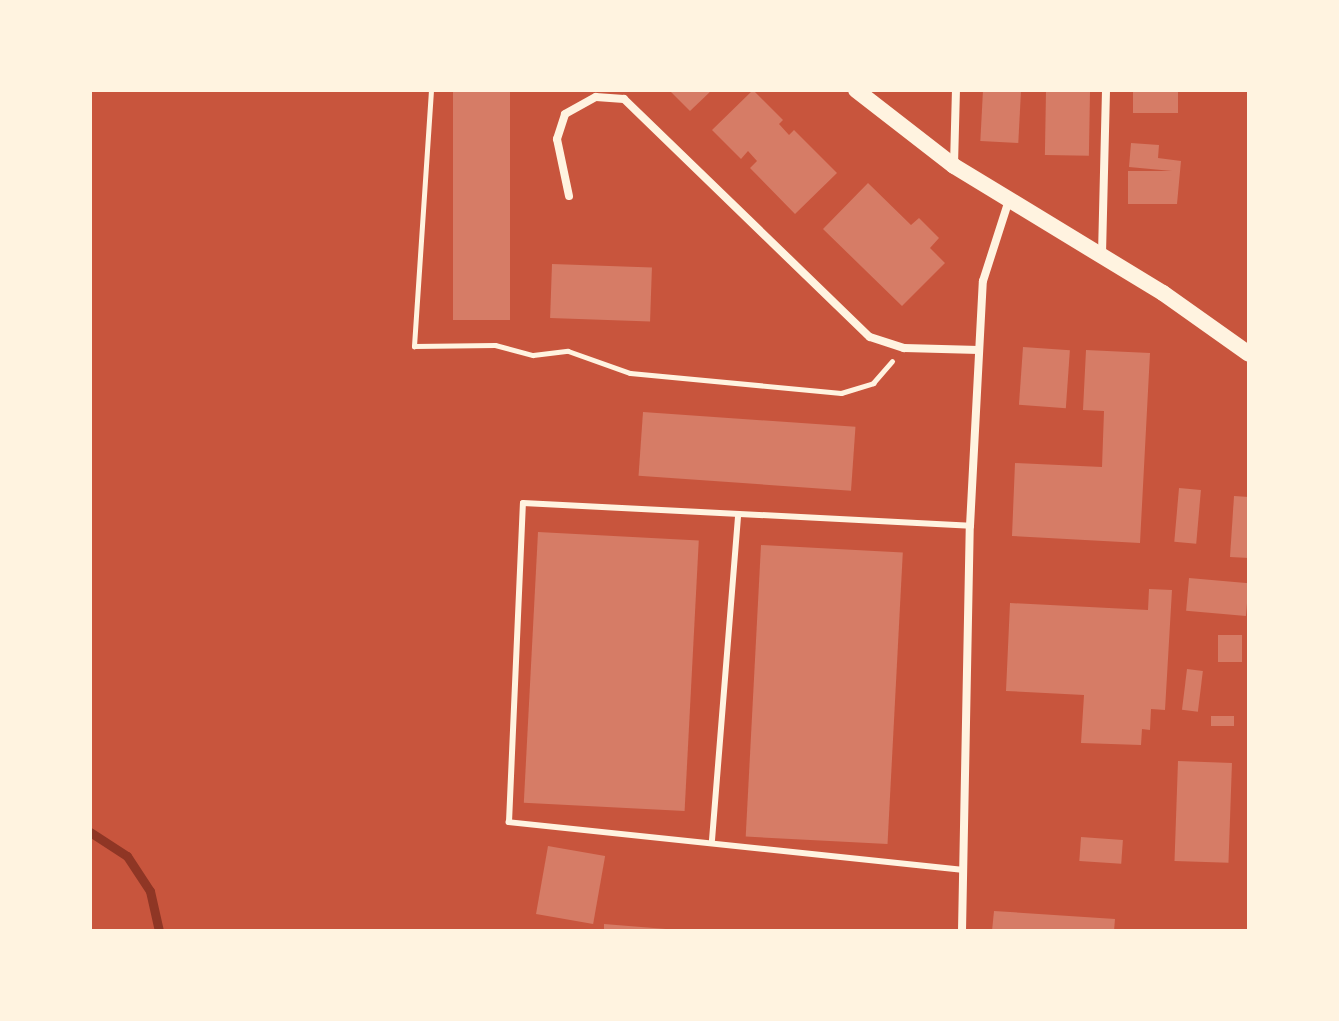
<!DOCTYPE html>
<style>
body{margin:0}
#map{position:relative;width:1339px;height:1021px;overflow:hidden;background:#c8553d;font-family:Rubik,sans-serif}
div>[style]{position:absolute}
.stream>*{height:9px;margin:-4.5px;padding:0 4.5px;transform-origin:4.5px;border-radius:4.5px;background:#8f3625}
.building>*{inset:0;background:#d67c66;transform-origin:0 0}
.path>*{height:5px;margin:-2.5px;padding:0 2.5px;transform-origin:2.5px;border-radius:2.5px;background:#fff3e0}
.service>*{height:6px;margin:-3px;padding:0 3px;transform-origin:3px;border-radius:3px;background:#fff3e0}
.minor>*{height:8px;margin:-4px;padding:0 4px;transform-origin:4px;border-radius:4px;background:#fff3e0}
.secondary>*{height:16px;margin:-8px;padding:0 8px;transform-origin:8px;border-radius:8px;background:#fff3e0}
span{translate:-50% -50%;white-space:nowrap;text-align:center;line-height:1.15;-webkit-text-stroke:6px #fff3e0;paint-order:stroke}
.frame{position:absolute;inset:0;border:92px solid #fff3e0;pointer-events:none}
</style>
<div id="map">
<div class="stream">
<div style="left:90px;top:832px;width:44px;rotate:33deg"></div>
<div style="left:127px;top:856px;width:42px;rotate:56.7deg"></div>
<div style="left:150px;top:891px;width:41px;rotate:77.3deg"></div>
</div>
<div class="building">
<div style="left:453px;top:90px;width:57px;height:230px"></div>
<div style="clip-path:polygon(669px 90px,712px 90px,690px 111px)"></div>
<div style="clip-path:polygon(753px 90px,783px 120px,779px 124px,789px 135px,794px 130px,837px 173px,795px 214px,750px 168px,757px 161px,748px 151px,741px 159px,712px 130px)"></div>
<div style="left:983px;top:90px;width:38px;height:51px;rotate:3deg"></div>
<div style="left:1133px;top:90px;width:45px;height:23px"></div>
<div style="left:1046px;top:91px;width:44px;height:64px;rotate:1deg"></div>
<div style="clip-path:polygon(1131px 143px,1159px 145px,1158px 158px,1181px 161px,1177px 204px,1128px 204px,1128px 171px,1172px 171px,1129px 167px)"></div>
<div style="clip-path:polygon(868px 183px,911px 225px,919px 218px,939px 238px,930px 248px,945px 263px,902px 306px,823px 229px)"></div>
<div style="left:552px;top:264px;width:100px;height:54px;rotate:2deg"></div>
<div style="left:1023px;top:347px;width:47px;height:58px;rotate:4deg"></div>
<div style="clip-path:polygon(1086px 350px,1150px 353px,1140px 543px,1012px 536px,1015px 463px,1102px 467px,1104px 411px,1083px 410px)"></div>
<div style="left:643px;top:412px;width:213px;height:64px;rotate:4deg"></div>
<div style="left:1179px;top:488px;width:22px;height:54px;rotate:5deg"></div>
<div style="clip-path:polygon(1234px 496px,1249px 497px,1249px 558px,1230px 557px)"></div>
<div style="left:538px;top:532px;width:161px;height:271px;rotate:3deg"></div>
<div style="left:761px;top:545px;width:142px;height:292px;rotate:3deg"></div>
<div style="left:1189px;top:578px;width:60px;height:33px;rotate:5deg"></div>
<div style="clip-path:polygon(1149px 589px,1172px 590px,1165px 710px,1151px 709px,1150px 730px,1142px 729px,1141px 745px,1081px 743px,1084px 695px,1006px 691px,1010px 603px,1148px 610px)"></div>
<div style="left:1218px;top:635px;width:24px;height:27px"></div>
<div style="left:1187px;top:669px;width:16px;height:41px;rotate:7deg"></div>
<div style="left:1211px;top:716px;width:23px;height:10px"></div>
<div style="left:1178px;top:761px;width:54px;height:100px;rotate:2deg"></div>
<div style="left:1081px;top:837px;width:42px;height:24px;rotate:4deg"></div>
<div style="left:548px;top:846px;width:58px;height:69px;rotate:10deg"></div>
<div style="clip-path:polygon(994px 911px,1115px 919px,1114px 931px,992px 931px)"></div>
<div style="clip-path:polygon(604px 924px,666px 929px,666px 931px,604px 931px)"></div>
</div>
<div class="path">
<div style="left:431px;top:90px;width:257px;rotate:93.8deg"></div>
<div style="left:414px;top:346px;width:81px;rotate:-0.7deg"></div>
<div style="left:495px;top:345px;width:39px;rotate:15deg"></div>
<div style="left:533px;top:355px;width:35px;rotate:-7deg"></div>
<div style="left:568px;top:351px;width:66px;rotate:19.5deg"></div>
<div style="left:630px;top:373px;width:212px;rotate:5.4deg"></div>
<div style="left:841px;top:393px;width:34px;rotate:-17deg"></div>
<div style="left:873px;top:383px;width:29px;rotate:-49deg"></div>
</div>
<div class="service">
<div style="left:712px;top:840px;width:327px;rotate:-85.4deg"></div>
<div style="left:964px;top:870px;width:458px;rotate:-174deg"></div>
<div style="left:509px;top:822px;width:319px;rotate:-87.5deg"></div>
<div style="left:523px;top:503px;width:448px;rotate:2.9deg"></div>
</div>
<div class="minor">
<div style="left:954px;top:165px;width:75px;rotate:-88.5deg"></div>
<div style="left:569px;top:196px;width:58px;rotate:-101.9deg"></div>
<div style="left:557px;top:139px;width:26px;rotate:-72deg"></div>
<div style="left:565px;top:114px;width:35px;rotate:-29deg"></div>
<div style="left:596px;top:97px;width:28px;rotate:4deg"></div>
<div style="left:624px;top:99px;width:342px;rotate:44.1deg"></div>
<div style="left:870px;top:337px;width:36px;rotate:18deg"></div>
<div style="left:904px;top:348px;width:75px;rotate:1.5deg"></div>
<div style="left:1102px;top:254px;width:164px;rotate:-88.6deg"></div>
<div style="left:962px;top:931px;width:405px;rotate:-88.9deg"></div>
<div style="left:970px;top:526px;width:245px;rotate:-87deg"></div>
<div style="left:983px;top:281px;width:85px;rotate:-72.2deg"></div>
</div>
<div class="secondary">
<div style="left:856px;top:90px;width:124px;rotate:37.8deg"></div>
<div style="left:954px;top:166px;width:245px;rotate:31.3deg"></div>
<div style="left:1163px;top:293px;width:105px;rotate:35.3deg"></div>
</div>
<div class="frame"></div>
</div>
